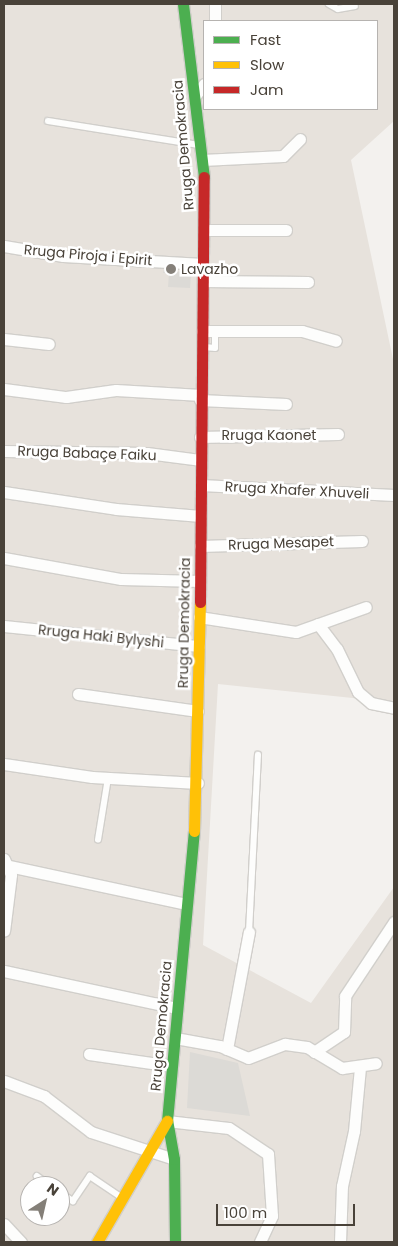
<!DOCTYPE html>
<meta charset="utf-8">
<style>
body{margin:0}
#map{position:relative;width:398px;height:1246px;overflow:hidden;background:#f3f1ee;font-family:Poppins,sans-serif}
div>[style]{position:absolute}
.residential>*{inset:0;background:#e7e2dc}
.building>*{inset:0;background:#dcdad6}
.roads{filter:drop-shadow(1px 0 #d1cfcb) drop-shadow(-1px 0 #d1cfcb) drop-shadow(0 1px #d1cfcb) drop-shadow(0 -1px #d1cfcb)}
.lane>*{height:5.5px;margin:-2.75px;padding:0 2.75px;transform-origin:2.75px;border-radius:2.75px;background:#fdfdfc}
.street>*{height:11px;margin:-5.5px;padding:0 5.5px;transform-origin:5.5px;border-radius:5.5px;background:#fdfdfc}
.fast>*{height:11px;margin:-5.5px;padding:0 5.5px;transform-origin:5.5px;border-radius:5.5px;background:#4caf50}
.slow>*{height:11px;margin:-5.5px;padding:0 5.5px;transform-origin:5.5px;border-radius:5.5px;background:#ffc107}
.jam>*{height:11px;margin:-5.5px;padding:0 5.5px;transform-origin:5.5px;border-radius:5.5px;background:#c62828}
.dots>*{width:14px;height:14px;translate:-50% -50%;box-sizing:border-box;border:2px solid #fff;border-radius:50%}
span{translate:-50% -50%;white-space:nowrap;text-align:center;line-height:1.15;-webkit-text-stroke:5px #fff;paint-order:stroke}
.street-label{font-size:14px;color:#494239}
.poi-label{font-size:14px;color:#494239}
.left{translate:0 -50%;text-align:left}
.frame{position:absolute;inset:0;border:5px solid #494239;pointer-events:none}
.legend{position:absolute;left:203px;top:20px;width:175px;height:90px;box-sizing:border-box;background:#fff;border:1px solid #b6b3b0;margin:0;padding:6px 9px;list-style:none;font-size:15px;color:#494239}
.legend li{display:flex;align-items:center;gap:10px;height:25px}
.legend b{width:25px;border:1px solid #b6b3b0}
.north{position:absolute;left:20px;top:1176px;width:50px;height:50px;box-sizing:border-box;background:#fff;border:1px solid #b6b3b0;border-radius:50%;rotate:35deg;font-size:14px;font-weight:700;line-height:20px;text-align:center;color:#494239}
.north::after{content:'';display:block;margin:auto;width:18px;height:22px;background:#847f78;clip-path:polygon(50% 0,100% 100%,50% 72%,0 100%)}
.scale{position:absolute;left:216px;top:1204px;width:139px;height:22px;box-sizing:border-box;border:2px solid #494239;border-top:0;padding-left:6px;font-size:15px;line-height:18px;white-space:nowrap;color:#494239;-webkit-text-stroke:4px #fff;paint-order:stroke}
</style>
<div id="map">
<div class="residential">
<div style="clip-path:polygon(evenodd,4px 4px,394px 4px,394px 121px,351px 160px,394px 364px,394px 699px,391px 702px,218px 684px,203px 945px,311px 1003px,394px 887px,394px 1242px,4px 1242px,4px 4px,204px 21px,377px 21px,377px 109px,204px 109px,204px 21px,4px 4px,30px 1186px,60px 1186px,60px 1216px,30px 1216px,30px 1186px)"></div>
</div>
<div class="building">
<div style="clip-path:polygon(164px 269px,191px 274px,190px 288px,168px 287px,169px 273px,163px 273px)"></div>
<div style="clip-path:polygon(190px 1052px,238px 1063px,250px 1116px,187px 1108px)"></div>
</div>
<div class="roads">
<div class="lane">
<div style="left:329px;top:4px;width:10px;rotate:29deg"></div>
<div style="left:338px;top:9px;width:17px;rotate:-10deg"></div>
<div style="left:48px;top:121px;width:153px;rotate:9deg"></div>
<div style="left:204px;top:347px;width:11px;rotate:5deg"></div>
<div style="left:215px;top:348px;width:17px;rotate:-90deg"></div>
<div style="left:98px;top:840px;width:63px;rotate:-80.8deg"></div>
<div style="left:249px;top:932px;width:177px;rotate:-87.1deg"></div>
<div style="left:37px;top:1176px;width:17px;rotate:36deg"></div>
<div style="left:60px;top:1192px;width:16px;rotate:35deg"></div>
<div style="left:73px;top:1201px;width:30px;rotate:-56deg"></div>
<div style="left:90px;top:1176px;width:36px;rotate:34deg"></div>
</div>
<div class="street">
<div style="left:215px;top:21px;width:17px;rotate:-90deg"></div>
<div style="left:195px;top:96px;width:15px;rotate:-53deg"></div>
<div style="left:202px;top:160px;width:81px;rotate:-2.8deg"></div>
<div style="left:283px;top:156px;width:24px;rotate:-45deg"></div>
<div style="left:204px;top:230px;width:82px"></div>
<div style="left:4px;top:246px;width:60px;rotate:9.6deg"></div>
<div style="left:63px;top:256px;width:140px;rotate:3.3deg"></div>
<div style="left:203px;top:281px;width:105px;rotate:0.5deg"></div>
<div style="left:202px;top:331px;width:100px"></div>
<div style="left:302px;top:331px;width:35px;rotate:16deg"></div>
<div style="left:4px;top:339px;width:45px;rotate:6.3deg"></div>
<div style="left:4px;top:389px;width:63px;rotate:7.4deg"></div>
<div style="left:66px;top:397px;width:50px;rotate:-8deg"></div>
<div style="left:116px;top:390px;width:85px;rotate:3.4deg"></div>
<div style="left:200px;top:400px;width:86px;rotate:2.7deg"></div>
<div style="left:200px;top:437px;width:138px;rotate:-1.2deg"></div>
<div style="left:4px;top:451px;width:143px;rotate:0.8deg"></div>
<div style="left:147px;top:453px;width:53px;rotate:7.5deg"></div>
<div style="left:201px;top:485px;width:193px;rotate:3deg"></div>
<div style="left:4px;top:492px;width:113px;rotate:8.6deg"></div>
<div style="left:116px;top:509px;width:85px;rotate:4.7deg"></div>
<div style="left:200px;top:546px;width:162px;rotate:-1.8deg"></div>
<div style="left:4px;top:558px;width:119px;rotate:10.2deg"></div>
<div style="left:121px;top:579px;width:79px;rotate:1.5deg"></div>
<div style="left:199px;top:617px;width:98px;rotate:8.8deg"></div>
<div style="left:296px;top:632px;width:74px;rotate:-19.7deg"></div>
<div style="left:318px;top:624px;width:31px;rotate:53deg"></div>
<div style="left:337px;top:649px;width:48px;rotate:64deg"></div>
<div style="left:358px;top:692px;width:17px;rotate:40deg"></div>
<div style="left:371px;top:703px;width:24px;rotate:12deg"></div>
<div style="left:4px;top:626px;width:196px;rotate:5.9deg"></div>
<div style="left:78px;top:694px;width:121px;rotate:8.1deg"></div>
<div style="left:4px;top:764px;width:89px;rotate:8.4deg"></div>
<div style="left:92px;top:777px;width:106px;rotate:3.2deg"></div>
<div style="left:4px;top:859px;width:17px;rotate:66deg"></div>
<div style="left:11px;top:875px;width:56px;rotate:97.1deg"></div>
<div style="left:9px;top:866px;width:182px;rotate:12.1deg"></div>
<div style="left:4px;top:971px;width:177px;rotate:12.1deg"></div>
<div style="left:175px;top:1038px;width:46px;rotate:10.1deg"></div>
<div style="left:220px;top:1046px;width:30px;rotate:23deg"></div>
<div style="left:248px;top:1058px;width:40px;rotate:-21deg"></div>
<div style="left:285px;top:1044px;width:22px;rotate:8deg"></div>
<div style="left:307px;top:1047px;width:41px;rotate:31deg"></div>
<div style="left:342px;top:1068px;width:34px;rotate:-8deg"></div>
<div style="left:227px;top:1049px;width:119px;rotate:-79.4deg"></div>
<div style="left:314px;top:1052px;width:36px;rotate:-34deg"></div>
<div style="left:344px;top:1032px;width:36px;rotate:-88deg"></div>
<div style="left:345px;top:996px;width:89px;rotate:-56.5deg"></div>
<div style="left:89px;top:1054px;width:84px;rotate:8.2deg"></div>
<div style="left:4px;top:1081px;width:43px;rotate:20.6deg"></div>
<div style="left:44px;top:1096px;width:59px;rotate:37.5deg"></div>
<div style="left:91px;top:1132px;width:87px;rotate:18deg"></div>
<div style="left:167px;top:1121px;width:62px;rotate:6.4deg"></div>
<div style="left:229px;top:1128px;width:47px;rotate:33.7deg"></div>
<div style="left:268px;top:1154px;width:62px;rotate:86.3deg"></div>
<div style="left:272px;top:1216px;width:29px;rotate:115deg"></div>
<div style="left:4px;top:1224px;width:25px;rotate:47deg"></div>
<div style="left:340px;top:1242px;width:56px;rotate:-88deg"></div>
<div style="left:342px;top:1186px;width:56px;rotate:-77.7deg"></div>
<div style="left:354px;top:1131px;width:64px;rotate:-84.6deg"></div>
</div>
<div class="fast">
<div style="left:183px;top:4px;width:174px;rotate:83.1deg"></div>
<div style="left:175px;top:1242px;width:83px;rotate:-90.7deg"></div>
<div style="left:174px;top:1159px;width:39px;rotate:-100deg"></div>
<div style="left:167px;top:1121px;width:291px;rotate:-84.7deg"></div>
</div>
<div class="slow">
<div style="left:194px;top:831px;width:229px;rotate:-88.5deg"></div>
<div style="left:97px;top:1242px;width:140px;rotate:-60deg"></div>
</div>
<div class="jam">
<div style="left:200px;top:602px;width:425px;rotate:-89.5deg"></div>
</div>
</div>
<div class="dots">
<div style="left:171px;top:269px;background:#847f78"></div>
</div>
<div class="street-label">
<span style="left:183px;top:145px;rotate:-95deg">Rruga Demokracia</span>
<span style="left:88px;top:255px;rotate:5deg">Rruga Piroja i Epirit</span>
<span style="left:269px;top:435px">Rruga Kaonet</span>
<span style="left:87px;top:453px;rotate:2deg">Rruga Babaçe Faiku</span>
<span style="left:297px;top:490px;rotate:3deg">Rruga Xhafer Xhuveli</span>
<span style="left:281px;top:543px;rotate:-2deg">Rruga Mesapet</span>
<span style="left:184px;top:623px;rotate:-89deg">Rruga Demokracia</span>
<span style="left:101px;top:636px;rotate:6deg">Rruga Haki Bylyshi</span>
<span style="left:161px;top:1026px;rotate:-85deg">Rruga Demokracia</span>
</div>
<div class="poi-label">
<span class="left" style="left:181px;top:269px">Lavazho</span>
</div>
<div class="frame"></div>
<ul class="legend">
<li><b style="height:6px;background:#4caf50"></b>Fast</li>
<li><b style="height:6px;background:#ffc107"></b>Slow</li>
<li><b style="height:6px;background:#c62828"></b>Jam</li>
</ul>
<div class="north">N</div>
<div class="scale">100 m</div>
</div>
